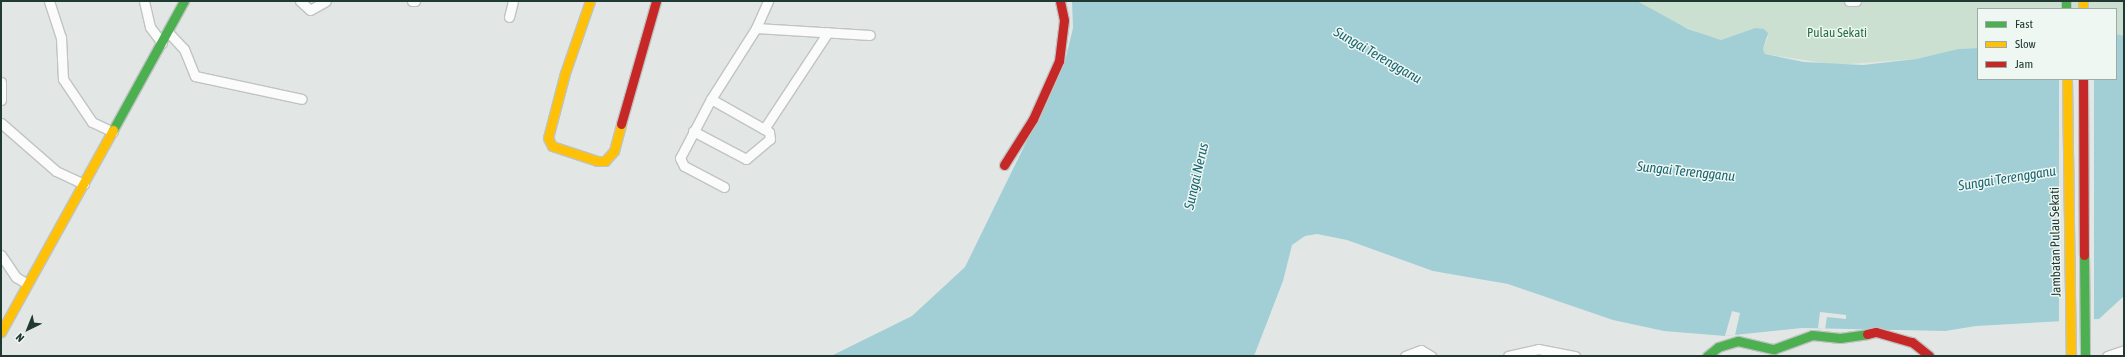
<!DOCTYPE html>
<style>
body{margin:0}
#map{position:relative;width:2125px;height:357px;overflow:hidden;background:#e2e7e5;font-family:"Asap Condensed",sans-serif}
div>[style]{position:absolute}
.green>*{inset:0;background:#cbe0d1}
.water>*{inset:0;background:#a2cfd6}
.pier>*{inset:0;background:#e2e7e5;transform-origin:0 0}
.roads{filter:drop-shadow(1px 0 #bfc4c2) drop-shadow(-1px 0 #bfc4c2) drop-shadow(0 1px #bfc4c2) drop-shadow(0 -1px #bfc4c2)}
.street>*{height:9px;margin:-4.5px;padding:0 4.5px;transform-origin:4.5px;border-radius:4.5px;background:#fbfbfb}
.fast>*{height:9px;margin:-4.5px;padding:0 4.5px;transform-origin:4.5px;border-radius:4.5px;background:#4caf50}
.slow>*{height:9px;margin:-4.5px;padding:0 4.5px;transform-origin:4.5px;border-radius:4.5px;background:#ffc107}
.jam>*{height:9px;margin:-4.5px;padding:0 4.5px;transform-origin:4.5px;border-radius:4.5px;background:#c62828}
span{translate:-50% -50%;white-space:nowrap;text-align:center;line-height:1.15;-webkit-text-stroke:3px #eff7f3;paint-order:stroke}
.park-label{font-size:13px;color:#2b7045}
.street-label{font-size:13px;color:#203a33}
.water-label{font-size:14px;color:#1c6774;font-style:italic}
.frame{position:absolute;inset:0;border:2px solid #203a33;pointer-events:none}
.legend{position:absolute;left:1977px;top:8px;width:140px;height:72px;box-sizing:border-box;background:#eff7f3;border:1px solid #9caba6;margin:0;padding:5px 7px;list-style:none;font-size:12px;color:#203a33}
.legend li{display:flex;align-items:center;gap:8px;height:20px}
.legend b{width:20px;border:1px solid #9caba6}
.north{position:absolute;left:8px;top:309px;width:40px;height:40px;-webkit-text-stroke:3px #eff7f3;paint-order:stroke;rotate:223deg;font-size:11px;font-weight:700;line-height:16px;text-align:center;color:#203a33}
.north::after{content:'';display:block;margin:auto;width:14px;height:18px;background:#203a33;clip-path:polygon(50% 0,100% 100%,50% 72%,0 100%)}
</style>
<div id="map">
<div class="green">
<div style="clip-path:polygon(1637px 1px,2124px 1px,2124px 36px,2116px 34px,2116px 9px,1978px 9px,1978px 48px,1958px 49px,1916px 59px,1836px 65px,1765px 54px,1763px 49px,1768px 37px,1755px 28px,1721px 40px,1710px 37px,1667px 20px)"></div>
</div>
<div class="water">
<div style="clip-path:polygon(1072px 1px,1637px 1px,1688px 29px,1721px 40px,1755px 28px,1764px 29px,1768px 33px,1763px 49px,1765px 54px,1804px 62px,1863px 65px,1916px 59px,1958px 49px,1978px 48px,1978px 79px,2116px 79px,2116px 34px,2124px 36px,2124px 296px,2099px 319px,1976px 326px,1945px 331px,1802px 328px,1725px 336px,1664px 331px,1613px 320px,1508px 284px,1433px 271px,1347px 240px,1317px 234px,1305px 236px,1292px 245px,1283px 281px,1254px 356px,831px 356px,912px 316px,965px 267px,1064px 65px,1073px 28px)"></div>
</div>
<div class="pier">
<div style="left:2059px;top:79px;width:35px;height:244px"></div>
<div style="clip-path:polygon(1732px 311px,1740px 313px,1735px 335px,1725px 336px)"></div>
<div style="clip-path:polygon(1820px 312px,1846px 315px,1846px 319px,1827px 317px,1825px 329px,1818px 328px)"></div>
</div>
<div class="roads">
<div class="street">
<div style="left:49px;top:1px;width:38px;rotate:72deg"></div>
<div style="left:61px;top:37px;width:42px;rotate:87.3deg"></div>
<div style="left:63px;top:79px;width:52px;rotate:56deg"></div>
<div style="left:92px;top:122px;width:23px;rotate:25deg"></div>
<div style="left:144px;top:1px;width:27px;rotate:77deg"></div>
<div style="left:150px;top:27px;width:20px;rotate:53deg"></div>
<div style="left:300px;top:1px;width:13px;rotate:42deg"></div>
<div style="left:310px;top:10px;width:18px;rotate:-29deg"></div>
<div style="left:412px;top:1px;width:3px"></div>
<div style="left:1849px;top:1px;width:7px"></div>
<div style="left:509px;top:17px;width:16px;rotate:-76deg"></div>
<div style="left:756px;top:28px;width:114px;rotate:3.5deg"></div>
<div style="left:168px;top:32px;width:23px;rotate:47deg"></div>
<div style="left:184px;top:49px;width:29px;rotate:68deg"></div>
<div style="left:195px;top:76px;width:109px;rotate:12.1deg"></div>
<div style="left:1px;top:82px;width:18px;rotate:90deg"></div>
<div style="left:1px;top:123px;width:73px;rotate:41.1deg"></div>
<div style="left:56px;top:171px;width:31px;rotate:25deg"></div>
<div style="left:764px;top:129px;width:116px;rotate:-56.6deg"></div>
<div style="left:693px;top:131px;width:60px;rotate:27.8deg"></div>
<div style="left:746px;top:159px;width:31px;rotate:-40deg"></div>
<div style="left:770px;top:139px;width:7px;rotate:-98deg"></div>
<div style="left:769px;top:132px;width:6px;rotate:-149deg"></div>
<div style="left:764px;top:129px;width:61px;rotate:-150.5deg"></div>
<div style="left:724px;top:187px;width:45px;rotate:-152.3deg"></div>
<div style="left:684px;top:166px;width:9px;rotate:-117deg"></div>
<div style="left:680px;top:158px;width:67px;rotate:-62.3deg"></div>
<div style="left:711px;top:99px;width:84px;rotate:-57.6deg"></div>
<div style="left:756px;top:28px;width:30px;rotate:-66deg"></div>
<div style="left:1px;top:255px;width:27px;rotate:56deg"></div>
<div style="left:16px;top:277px;width:13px;rotate:32deg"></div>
<div style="left:1405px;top:356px;width:17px;rotate:-21deg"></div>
<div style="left:1421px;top:350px;width:12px;rotate:31deg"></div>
<div style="left:1508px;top:356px;width:31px;rotate:-13deg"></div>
<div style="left:1538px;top:349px;width:38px;rotate:11deg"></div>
<div style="left:2107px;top:356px;width:18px;rotate:-19deg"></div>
</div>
<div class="fast">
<div style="left:2066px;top:1px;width:8px;rotate:90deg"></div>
<div style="left:113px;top:130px;width:147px;rotate:-61.2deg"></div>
<div style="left:2084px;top:255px;width:101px;rotate:89.4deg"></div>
<div style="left:1707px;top:356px;width:14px;rotate:-39deg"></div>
<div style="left:1718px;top:347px;width:21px;rotate:-17deg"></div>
<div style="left:1738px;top:341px;width:37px;rotate:13deg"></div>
<div style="left:1774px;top:349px;width:40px;rotate:-20.2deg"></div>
<div style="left:1812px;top:335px;width:28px;rotate:6deg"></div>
<div style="left:1840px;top:338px;width:27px;rotate:-8deg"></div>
</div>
<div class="slow">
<div style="left:590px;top:1px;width:76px;rotate:109.1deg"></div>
<div style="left:565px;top:73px;width:67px;rotate:104.7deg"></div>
<div style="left:548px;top:138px;width:9px;rotate:63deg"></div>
<div style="left:552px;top:146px;width:47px;rotate:18.4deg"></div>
<div style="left:597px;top:161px;width:8px"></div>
<div style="left:605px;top:161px;width:13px;rotate:-48deg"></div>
<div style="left:614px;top:151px;width:28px;rotate:-75deg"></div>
<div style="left:2083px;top:1px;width:8px;rotate:90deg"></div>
<div style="left:2067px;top:79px;width:277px;rotate:89.2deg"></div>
<div style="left:1px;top:332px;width:231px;rotate:-61deg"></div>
</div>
<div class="jam">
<div style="left:2083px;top:79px;width:176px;rotate:89.7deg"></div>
<div style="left:621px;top:124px;width:128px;rotate:-74.1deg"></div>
<div style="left:1004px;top:165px;width:54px;rotate:-57.8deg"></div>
<div style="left:1033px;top:119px;width:64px;rotate:-65.9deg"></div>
<div style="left:1059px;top:61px;width:41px;rotate:-83deg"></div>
<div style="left:1064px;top:20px;width:19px;rotate:-102deg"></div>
<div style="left:1867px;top:334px;width:9px;rotate:-13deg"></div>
<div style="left:1876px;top:332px;width:37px;rotate:16deg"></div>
<div style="left:1912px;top:342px;width:22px;rotate:39deg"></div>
</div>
</div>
<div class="park-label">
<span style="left:1837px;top:33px">Pulau Sekati</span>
</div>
<div class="street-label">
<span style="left:2056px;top:242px;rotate:-91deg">Jambatan Pulau Sekati</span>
</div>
<div class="water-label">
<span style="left:1378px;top:55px;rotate:30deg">Sungai Terengganu</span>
<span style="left:1686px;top:171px;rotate:6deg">Sungai Terengganu</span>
<span style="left:1196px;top:176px;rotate:-77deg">Sungai Nerus</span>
<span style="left:2007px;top:178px;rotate:-9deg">Sungai Terengganu</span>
</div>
<div class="frame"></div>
<ul class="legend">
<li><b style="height:5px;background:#4caf50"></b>Fast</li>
<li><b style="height:5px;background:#ffc107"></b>Slow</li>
<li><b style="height:5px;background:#c62828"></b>Jam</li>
</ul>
<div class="north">N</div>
</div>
